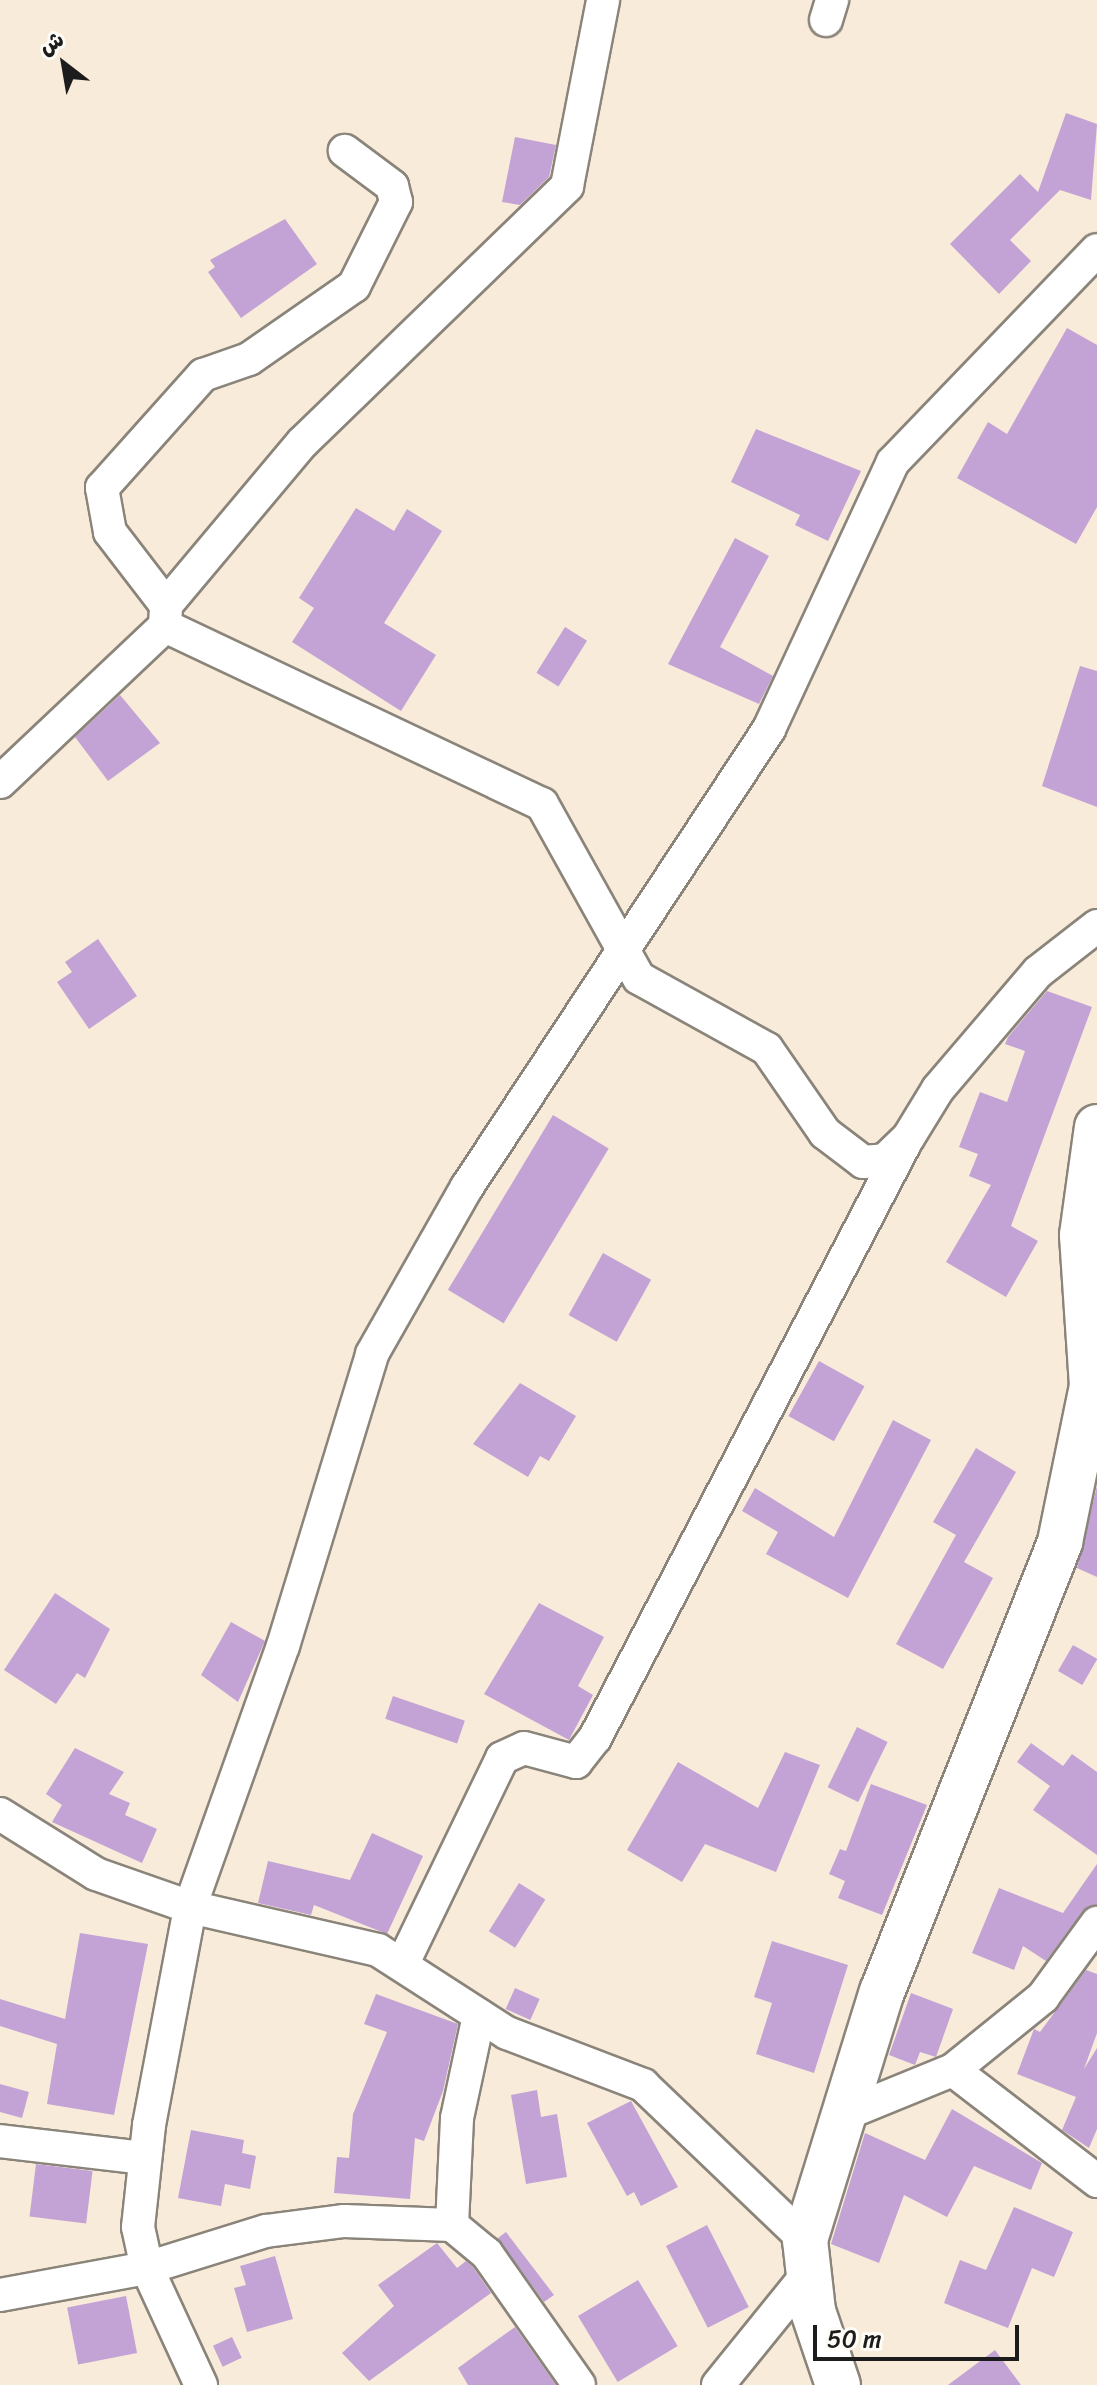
<!DOCTYPE html>
<meta charset="utf-8">
<style>
body{margin:0}
#map{position:relative;width:1097px;height:2385px;overflow:hidden;background:#f8ebd9;font-family:Sriracha,"Playpen Sans Arabic",sans-serif}
div>[style]{position:absolute}
.building>*{inset:0;background:#c3a3d5;transform-origin:0 0}
.roads{filter:drop-shadow(2px 0 #8a847a) drop-shadow(-2px 0 #8a847a) drop-shadow(0 2px #8a847a) drop-shadow(0 -2px #8a847a)}
.street>*{height:32px;margin:-16px;padding:0 16px;transform-origin:16px;border-radius:16px;background:#fff}
.secondary>*{height:44px;margin:-22px;padding:0 22px;transform-origin:22px;border-radius:22px;background:#fff}
span{translate:-50% -50%;white-space:nowrap;text-align:center;line-height:1.15;-webkit-text-stroke:7px #fdfcf7;paint-order:stroke}
.north{position:absolute;left:24px;top:24px;width:80px;height:80px;-webkit-text-stroke:6px #fdfcf7;paint-order:stroke;rotate:329deg;font-size:22px;font-weight:700;line-height:32px;text-align:center;color:#1c1c1c}
.north::after{content:'';display:block;margin:auto;width:28px;height:36px;background:#1c1c1c;clip-path:polygon(50% 0,100% 100%,50% 72%,0 100%)}
.scale{position:absolute;left:813px;top:2325px;width:206px;height:36px;box-sizing:border-box;border:4px solid #1c1c1c;border-top:0;padding-left:10px;font-size:24px;line-height:28px;white-space:nowrap;color:#1c1c1c;-webkit-text-stroke:6px #fdfcf7;paint-order:stroke}
</style>
<div id="map">
<div class="building">
<div style="clip-path:polygon(1066px 113px,1097px 124px,1091px 200px,1060px 190px,1010px 240px,1031px 261px,999px 294px,950px 244px,1020px 174px,1038px 192px)"></div>
<div style="clip-path:polygon(515px 137px,556px 145px,549px 177px,520px 205px,502px 202px)"></div>
<div style="clip-path:polygon(285px 219px,317px 264px,241px 318px,208px 272px,215px 267px,210px 260px)"></div>
<div style="clip-path:polygon(1067px 328px,1097px 345px,1097px 507px,1076px 544px,957px 478px,988px 422px,1007px 434px)"></div>
<div style="clip-path:polygon(756px 429px,861px 471px,828px 541px,795px 525px,800px 515px,731px 482px)"></div>
<div style="clip-path:polygon(356px 508px,394px 531px,407px 509px,442px 531px,384px 623px,436px 655px,401px 711px,292px 642px,314px 608px,299px 598px)"></div>
<div style="clip-path:polygon(735px 538px,769px 556px,720px 647px,773px 676px,759px 704px,668px 664px)"></div>
<div style="left:565px;top:627px;width:26px;height:54px;rotate:32deg"></div>
<div style="clip-path:polygon(1080px 666px,1097px 671px,1097px 807px,1042px 786px)"></div>
<div style="clip-path:polygon(120px 695px,160px 743px,108px 781px,75px 737px)"></div>
<div style="clip-path:polygon(98px 939px,137px 996px,89px 1029px,57px 982px,72px 972px,65px 962px)"></div>
<div style="clip-path:polygon(1047px 991px,1092px 1007px,1011px 1226px,1038px 1241px,1006px 1297px,946px 1262px,991px 1185px,969px 1176px,978px 1154px,959px 1147px,980px 1092px,1007px 1102px,1025px 1051px,1005px 1044px,1008px 1037px)"></div>
<div style="left:553px;top:1115px;width:65px;height:204px;rotate:31deg"></div>
<div style="left:603px;top:1253px;width:55px;height:71px;rotate:29deg"></div>
<div style="left:819px;top:1361px;width:52px;height:63px;rotate:29deg"></div>
<div style="clip-path:polygon(520px 1383px,576px 1416px,549px 1461px,540px 1456px,528px 1477px,473px 1444px)"></div>
<div style="clip-path:polygon(893px 1420px,931px 1440px,848px 1598px,766px 1554px,778px 1532px,742px 1511px,755px 1488px,834px 1537px)"></div>
<div style="clip-path:polygon(976px 1448px,1016px 1472px,964px 1562px,993px 1578px,943px 1669px,896px 1644px,956px 1535px,933px 1522px)"></div>
<div style="clip-path:polygon(1097px 1486px,1097px 1577px,1077px 1568px)"></div>
<div style="clip-path:polygon(55px 1593px,110px 1629px,85px 1678px,77px 1673px,56px 1704px,4px 1670px)"></div>
<div style="clip-path:polygon(539px 1603px,604px 1637px,578px 1686px,593px 1695px,569px 1740px,484px 1694px)"></div>
<div style="clip-path:polygon(231px 1622px,265px 1641px,238px 1702px,201px 1675px)"></div>
<div style="left:1073px;top:1645px;width:28px;height:30px;rotate:30deg"></div>
<div style="left:393px;top:1696px;width:76px;height:24px;rotate:19deg"></div>
<div style="left:857px;top:1727px;width:34px;height:67px;rotate:26deg"></div>
<div style="clip-path:polygon(1031px 1743px,1063px 1766px,1072px 1754px,1097px 1772px,1097px 1855px,1033px 1810px,1050px 1786px,1017px 1762px)"></div>
<div style="clip-path:polygon(75px 1748px,124px 1772px,109px 1794px,130px 1803px,125px 1815px,157px 1829px,142px 1863px,52px 1822px,62px 1805px,46px 1794px)"></div>
<div style="clip-path:polygon(785px 1752px,820px 1765px,776px 1872px,705px 1844px,682px 1882px,627px 1850px,678px 1762px,758px 1808px)"></div>
<div style="clip-path:polygon(871px 1784px,927px 1805px,882px 1915px,838px 1898px,845px 1881px,829px 1874px,840px 1849px,846px 1851px)"></div>
<div style="clip-path:polygon(372px 1833px,423px 1856px,387px 1934px,314px 1905px,311px 1915px,258px 1903px,268px 1861px,350px 1880px)"></div>
<div style="clip-path:polygon(1097px 1864px,1097px 1904px,1082px 1912px,1046px 1961px,1023px 1946px,1014px 1970px,972px 1953px,999px 1888px,1063px 1913px)"></div>
<div style="left:519px;top:1883px;width:31px;height:57px;rotate:32deg"></div>
<div style="clip-path:polygon(80px 1933px,148px 1944px,114px 2115px,47px 2104px,57px 2044px,0 2026px,0 1999px,65px 2019px)"></div>
<div style="clip-path:polygon(772px 1941px,848px 1965px,814px 2073px,756px 2054px,772px 2003px,754px 1997px)"></div>
<div style="clip-path:polygon(1086px 1970px,1097px 1974px,1097px 2033px,1084px 2069px,1097px 2048px,1097px 2129px,1089px 2148px,1062px 2130px,1076px 2097px,1017px 2074px,1034px 2029px,1040px 2032px)"></div>
<div style="left:515px;top:1988px;width:27px;height:23px;rotate:24deg"></div>
<div style="clip-path:polygon(911px 1993px,953px 2009px,936px 2057px,920px 2052px,915px 2065px,889px 2055px)"></div>
<div style="clip-path:polygon(376px 1994px,458px 2024px,443px 2091px,424px 2141px,415px 2138px,410px 2199px,334px 2193px,337px 2157px,349px 2158px,353px 2114px,387px 2032px,364px 2024px)"></div>
<div style="clip-path:polygon(0 2084px,29px 2092px,22px 2118px,0 2112px)"></div>
<div style="clip-path:polygon(537px 2090px,541px 2117px,557px 2114px,567px 2177px,526px 2184px,511px 2095px)"></div>
<div style="clip-path:polygon(631px 2101px,678px 2187px,641px 2206px,634px 2192px,627px 2196px,587px 2123px)"></div>
<div style="clip-path:polygon(952px 2109px,1042px 2163px,1031px 2190px,974px 2166px,947px 2217px,904px 2195px,879px 2263px,831px 2244px,865px 2133px,925px 2160px)"></div>
<div style="clip-path:polygon(191px 2130px,244px 2140px,242px 2153px,256px 2156px,250px 2189px,225px 2184px,221px 2206px,178px 2198px)"></div>
<div style="left:36px;top:2164px;width:57px;height:53px;rotate:7deg"></div>
<div style="clip-path:polygon(1014px 2207px,1073px 2232px,1054px 2277px,1032px 2268px,1008px 2328px,944px 2303px,960px 2260px,986px 2270px)"></div>
<div style="left:707px;top:2225px;width:92px;height:46px;rotate:63deg"></div>
<div style="clip-path:polygon(506px 2232px,554px 2295px,544px 2302px,498px 2238px)"></div>
<div style="clip-path:polygon(437px 2243px,457px 2268px,466px 2261px,473px 2267px,491px 2293px,369px 2381px,342px 2353px,394px 2306px,378px 2285px)"></div>
<div style="clip-path:polygon(275px 2256px,293px 2319px,247px 2332px,234px 2288px,246px 2285px,240px 2266px)"></div>
<div style="left:638px;top:2280px;width:77px;height:70px;rotate:59deg"></div>
<div style="left:126px;top:2296px;width:58px;height:60px;rotate:79deg"></div>
<div style="clip-path:polygon(515px 2327px,556px 2385px,468px 2385px,458px 2368px)"></div>
<div style="left:232px;top:2337px;width:23px;height:21px;rotate:65deg"></div>
<div style="clip-path:polygon(995px 2350px,1021px 2385px,948px 2385px)"></div>
</div>
<div class="roads">
<div class="street">
<div style="left:826px;top:20px;width:21px;rotate:-73deg"></div>
<div style="left:166px;top:605px;width:92px;rotate:-127.5deg"></div>
<div style="left:110px;top:532px;width:45px;rotate:-100.3deg"></div>
<div style="left:102px;top:488px;width:152px;rotate:-48.2deg"></div>
<div style="left:203px;top:375px;width:49px;rotate:-19.2deg"></div>
<div style="left:249px;top:359px;width:128px;rotate:-34.8deg"></div>
<div style="left:354px;top:286px;width:94px;rotate:-63.4deg"></div>
<div style="left:396px;top:202px;width:16px;rotate:-104deg"></div>
<div style="left:392px;top:186px;width:59px;rotate:-143.3deg"></div>
<div style="left:165px;top:626px;width:21px;rotate:-87deg"></div>
<div style="left:166px;top:605px;width:213px;rotate:-50deg"></div>
<div style="left:303px;top:442px;width:368px;rotate:-44.1deg"></div>
<div style="left:567px;top:186px;width:189px;rotate:-79deg"></div>
<div style="left:0;top:782px;width:227px;rotate:-43.4deg"></div>
<div style="left:165px;top:626px;width:417px;rotate:25.3deg"></div>
<div style="left:542px;top:804px;width:199px;rotate:60.9deg"></div>
<div style="left:639px;top:978px;width:146px;rotate:29deg"></div>
<div style="left:767px;top:1049px;width:102px;rotate:55.4deg"></div>
<div style="left:825px;top:1133px;width:48px;rotate:37.3deg"></div>
<div style="left:863px;top:1162px;width:22px;rotate:-5deg"></div>
<div style="left:885px;top:1160px;width:32px;rotate:-44deg"></div>
<div style="left:908px;top:1138px;width:57px;rotate:-58.5deg"></div>
<div style="left:938px;top:1089px;width:154px;rotate:-49.5deg"></div>
<div style="left:1038px;top:972px;width:75px;rotate:-37.9deg"></div>
<div style="left:0;top:1814px;width:113px;rotate:32deg"></div>
<div style="left:96px;top:1874px;width:100px;rotate:19.3deg"></div>
<div style="left:190px;top:1907px;width:193px;rotate:12.9deg"></div>
<div style="left:378px;top:1950px;width:153px;rotate:32.8deg"></div>
<div style="left:507px;top:2033px;width:146px;rotate:20.9deg"></div>
<div style="left:643px;top:2085px;width:224px;rotate:43.7deg"></div>
<div style="left:404px;top:1961px;width:225px;rotate:-64.2deg"></div>
<div style="left:502px;top:1758px;width:24px;rotate:-24deg"></div>
<div style="left:524px;top:1748px;width:54px;rotate:15.1deg"></div>
<div style="left:576px;top:1762px;width:31px;rotate:-52deg"></div>
<div style="left:595px;top:1738px;width:669px;rotate:-62.48deg"></div>
<div style="left:953px;top:2070px;width:182px;rotate:37.6deg"></div>
<div style="left:845px;top:2114px;width:117px;rotate:-22.2deg"></div>
<div style="left:953px;top:2070px;width:116px;rotate:-39deg"></div>
<div style="left:1043px;top:1997px;width:92px;rotate:-53.9deg"></div>
<div style="left:0;top:2141px;width:145px;rotate:6.7deg"></div>
<div style="left:452px;top:2225px;width:107px;rotate:-87.3deg"></div>
<div style="left:457px;top:2118px;width:105px;rotate:-77.9deg"></div>
<div style="left:0;top:2295px;width:149px;rotate:-10.4deg"></div>
<div style="left:147px;top:2268px;width:125px;rotate:-17.3deg"></div>
<div style="left:266px;top:2231px;width:79px;rotate:-7.3deg"></div>
<div style="left:344px;top:2221px;width:108px;rotate:2.1deg"></div>
<div style="left:452px;top:2225px;width:45px;rotate:39.6deg"></div>
<div style="left:487px;top:2254px;width:160px;rotate:54.9deg"></div>
<div style="left:201px;top:2385px;width:129px;rotate:-114.8deg"></div>
<div style="left:147px;top:2268px;width:42px;rotate:-102.4deg"></div>
<div style="left:138px;top:2227px;width:103px;rotate:-83.8deg"></div>
<div style="left:149px;top:2125px;width:222px;rotate:-79.3deg"></div>
<div style="left:190px;top:1907px;width:277px;rotate:-70.4deg"></div>
<div style="left:283px;top:1646px;width:305px;rotate:-73deg"></div>
<div style="left:372px;top:1354px;width:192px;rotate:-60.4deg"></div>
<div style="left:467px;top:1187px;width:549px;rotate:-56.6deg"></div>
<div style="left:769px;top:729px;width:294px;rotate:-65.1deg"></div>
<div style="left:893px;top:462px;width:294px;rotate:-46.1deg"></div>
<div style="left:718px;top:2385px;width:143px;rotate:-51deg"></div>
</div>
<div class="secondary">
<div style="left:838px;top:2385px;width:78px;rotate:-108.7deg"></div>
<div style="left:813px;top:2311px;width:71px;rotate:-96.4deg"></div>
<div style="left:805px;top:2240px;width:260px;rotate:-72.8deg"></div>
<div style="left:882px;top:1992px;width:484px;rotate:-68.4deg"></div>
<div style="left:1060px;top:1542px;width:159px;rotate:-78.4deg"></div>
<div style="left:1092px;top:1386px;width:151px;rotate:-93.8deg"></div>
<div style="left:1082px;top:1235px;width:109px;rotate:-82.1deg"></div>
</div>
</div>
<div class="north">ش</div>
<div class="scale">50 m</div>
</div>
